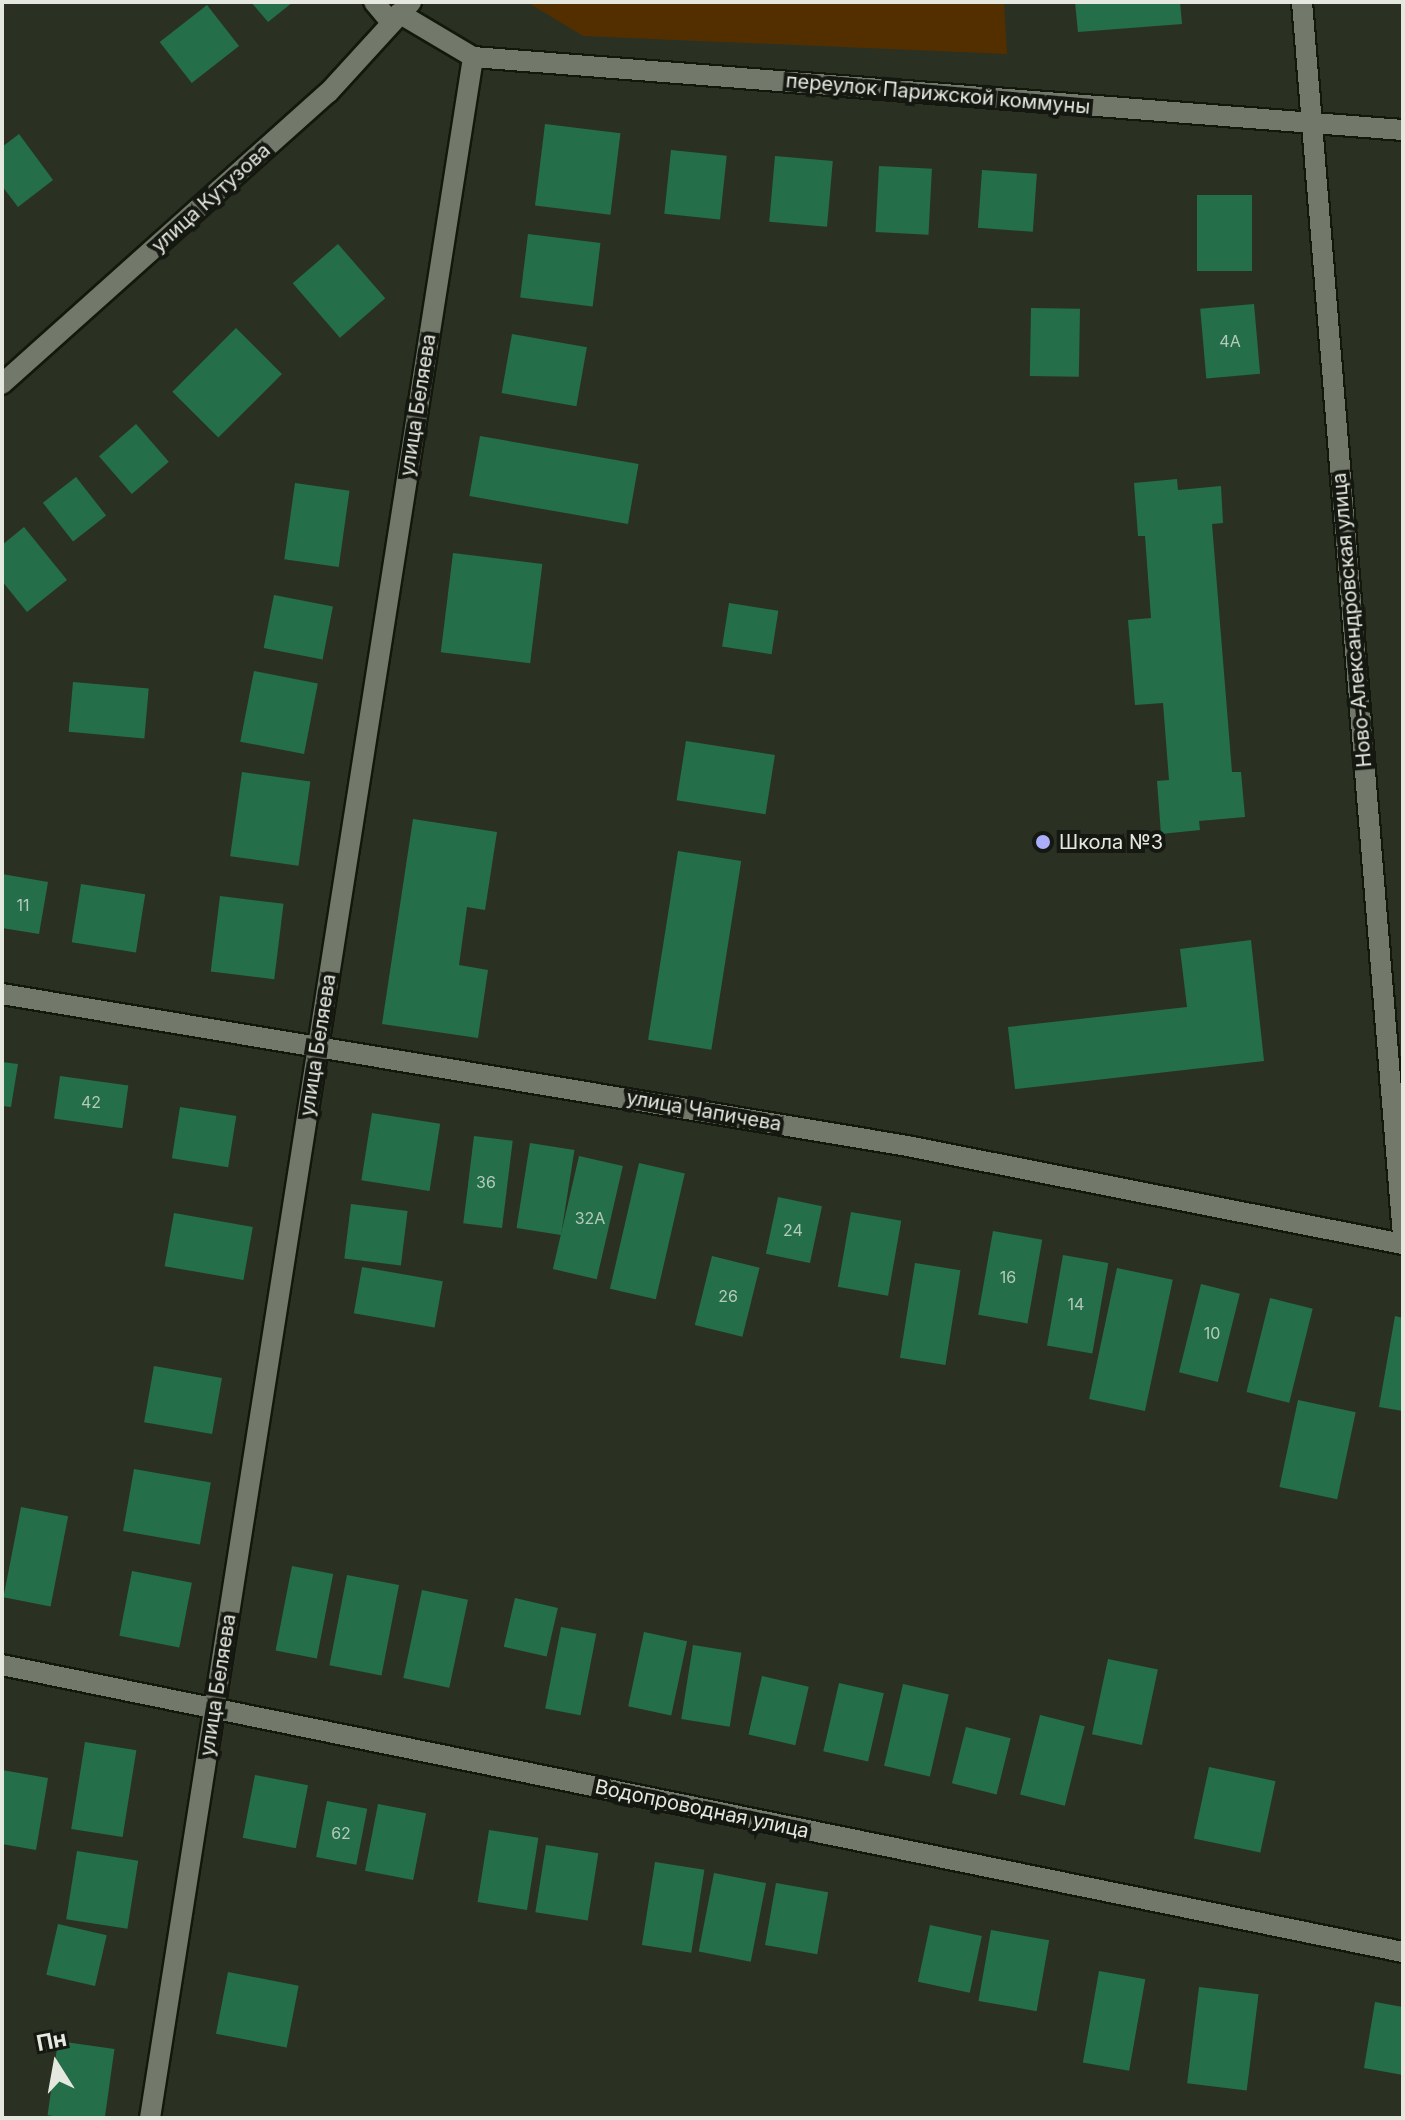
<!DOCTYPE html>
<meta charset="utf-8">
<style>
body{margin:0}
#map{position:relative;width:1405px;height:2120px;overflow:hidden;background:#2a3123;font-family:Inter,sans-serif}
div>[style]{position:absolute}
.green>*{inset:0;background:#532f00}
.building>*{inset:0;background:#246f4a;transform-origin:0 0}
.roads{filter:drop-shadow(2px 0 #13180c) drop-shadow(-2px 0 #13180c) drop-shadow(0 2px #13180c) drop-shadow(0 -2px #13180c)}
.minor>*{height:20px;margin:-10px;padding:0 10px;transform-origin:10px;border-radius:10px;background:#72796a}
.secondary>*{height:20px;margin:-10px;padding:0 10px;transform-origin:10px;border-radius:10px;background:#72796a}
.dots>*{width:22px;height:22px;translate:-50% -50%;box-sizing:border-box;border:4px solid #151711;border-radius:50%}
span{translate:-50% -50%;white-space:nowrap;text-align:center;line-height:1.15;-webkit-text-stroke:8px #151711;paint-order:stroke}
.number-label{font-size:16px;color:#b4caba}
.number-label span{-webkit-text-stroke-width:0}
.street-label{font-size:20px;color:#e4e8df}
.poi-label{font-size:20px;color:#e4e8df}
.left{translate:0 -50%;text-align:left}
.frame{position:absolute;inset:0;border:4px solid #e4e8df;pointer-events:none}
.north{position:absolute;left:16px;top:2024px;width:80px;height:80px;-webkit-text-stroke:6px #151711;paint-order:stroke;rotate:349deg;font-size:22px;font-weight:700;line-height:32px;text-align:center;color:#e4e8df}
.north::after{content:'';display:block;margin:auto;width:28px;height:36px;background:#e4e8df;clip-path:polygon(50% 0,100% 100%,50% 72%,0 100%)}
</style>
<div id="map">
<div class="green">
<div style="clip-path:polygon(527px 2px,1004px 2px,1007px 54px,583px 36px)"></div>
</div>
<div class="building">
<div style="clip-path:polygon(251px 2px,293px 2px,268px 22px)"></div>
<div style="clip-path:polygon(1075px 2px,1180px 2px,1182px 24px,1078px 32px)"></div>
<div style="left:207px;top:5px;width:52px;height:60px;rotate:52deg"></div>
<div style="left:545px;top:124px;width:76px;height:82px;rotate:7deg"></div>
<div style="clip-path:polygon(19px 134px,53px 180px,18px 207px,2px 186px,2px 147px)"></div>
<div style="left:671px;top:150px;width:56px;height:64px;rotate:6deg"></div>
<div style="left:775px;top:156px;width:58px;height:66px;rotate:5deg"></div>
<div style="left:879px;top:166px;width:53px;height:66px;rotate:3deg"></div>
<div style="left:982px;top:170px;width:55px;height:58px;rotate:4deg"></div>
<div style="left:1197px;top:195px;width:55px;height:76px"></div>
<div style="left:528px;top:234px;width:73px;height:64px;rotate:7deg"></div>
<div style="left:338px;top:244px;width:72px;height:60px;rotate:49deg"></div>
<div style="left:1254px;top:304px;width:70px;height:54px;rotate:85deg"></div>
<div style="left:1031px;top:308px;width:49px;height:68px;rotate:1deg"></div>
<div style="left:236px;top:328px;width:65px;height:90px;rotate:45deg"></div>
<div style="left:512px;top:334px;width:76px;height:60px;rotate:10deg"></div>
<div style="left:136px;top:424px;width:50px;height:49px;rotate:49deg"></div>
<div style="left:480px;top:436px;width:161px;height:61px;rotate:10deg"></div>
<div style="left:76px;top:477px;width:49px;height:42px;rotate:52deg"></div>
<div style="clip-path:polygon(1177px 479px,1178px 490px,1221px 486px,1223px 523px,1212px 524px,1232px 772px,1241px 772px,1245px 817px,1199px 821px,1200px 830px,1161px 834px,1157px 781px,1169px 780px,1163px 703px,1135px 705px,1128px 620px,1151px 618px,1145px 536px,1138px 536px,1134px 483px)"></div>
<div style="left:295px;top:483px;width:55px;height:77px;rotate:8deg"></div>
<div style="clip-path:polygon(24px 527px,67px 580px,27px 612px,2px 581px,2px 545px)"></div>
<div style="left:453px;top:553px;width:90px;height:100px;rotate:7deg"></div>
<div style="left:274px;top:595px;width:60px;height:54px;rotate:11deg"></div>
<div style="left:729px;top:603px;width:50px;height:44px;rotate:9deg"></div>
<div style="left:254px;top:671px;width:65px;height:72px;rotate:11deg"></div>
<div style="left:73px;top:682px;width:76px;height:50px;rotate:5deg"></div>
<div style="left:686px;top:741px;width:90px;height:60px;rotate:9deg"></div>
<div style="left:242px;top:772px;width:69px;height:85px;rotate:8deg"></div>
<div style="clip-path:polygon(413px 819px,497px 832px,485px 910px,467px 907px,459px 965px,488px 970px,478px 1038px,382px 1024px)"></div>
<div style="left:678px;top:851px;width:64px;height:191px;rotate:9deg"></div>
<div style="clip-path:polygon(2px 874px,48px 882px,39px 934px,2px 928px)"></div>
<div style="left:81px;top:884px;width:65px;height:59px;rotate:9deg"></div>
<div style="left:220px;top:896px;width:64px;height:76px;rotate:7deg"></div>
<div style="clip-path:polygon(1251px 940px,1264px 1061px,1015px 1089px,1008px 1027px,1187px 1007px,1180px 949px)"></div>
<div style="clip-path:polygon(2px 1062px,18px 1064px,11px 1107px,2px 1106px)"></div>
<div style="left:60px;top:1076px;width:69px;height:43px;rotate:8deg"></div>
<div style="left:180px;top:1107px;width:57px;height:52px;rotate:9deg"></div>
<div style="left:372px;top:1113px;width:69px;height:68px;rotate:9deg"></div>
<div style="left:474px;top:1136px;width:39px;height:88px;rotate:7deg"></div>
<div style="left:530px;top:1143px;width:45px;height:86px;rotate:9deg"></div>
<div style="left:579px;top:1156px;width:45px;height:116px;rotate:13deg"></div>
<div style="left:639px;top:1163px;width:47px;height:129px;rotate:13deg"></div>
<div style="left:778px;top:1197px;width:45px;height:58px;rotate:12deg"></div>
<div style="left:351px;top:1204px;width:57px;height:55px;rotate:7deg"></div>
<div style="left:851px;top:1212px;width:51px;height:76px;rotate:10deg"></div>
<div style="left:174px;top:1213px;width:80px;height:54px;rotate:10deg"></div>
<div style="left:993px;top:1231px;width:50px;height:85px;rotate:10deg"></div>
<div style="left:1063px;top:1255px;width:46px;height:92px;rotate:10deg"></div>
<div style="left:712px;top:1256px;width:49px;height:71px;rotate:14deg"></div>
<div style="left:915px;top:1263px;width:46px;height:96px;rotate:9deg"></div>
<div style="left:362px;top:1267px;width:82px;height:47px;rotate:10deg"></div>
<div style="left:1117px;top:1268px;width:57px;height:134px;rotate:12deg"></div>
<div style="left:1201px;top:1284px;width:40px;height:91px;rotate:14deg"></div>
<div style="left:1270px;top:1298px;width:44px;height:97px;rotate:14deg"></div>
<div style="clip-path:polygon(1395px 1316px,1403px 1318px,1403px 1411px,1379px 1407px)"></div>
<div style="left:154px;top:1366px;width:69px;height:57px;rotate:10deg"></div>
<div style="left:1298px;top:1400px;width:59px;height:89px;rotate:12deg"></div>
<div style="left:134px;top:1469px;width:78px;height:63px;rotate:10deg"></div>
<div style="left:21px;top:1507px;width:48px;height:92px;rotate:11deg"></div>
<div style="left:292px;top:1566px;width:42px;height:86px;rotate:11deg"></div>
<div style="left:132px;top:1571px;width:61px;height:66px;rotate:11deg"></div>
<div style="left:347px;top:1575px;width:53px;height:92px;rotate:11deg"></div>
<div style="left:422px;top:1590px;width:47px;height:90px;rotate:12deg"></div>
<div style="left:515px;top:1598px;width:44px;height:50px;rotate:13deg"></div>
<div style="left:561px;top:1627px;width:36px;height:83px;rotate:11deg"></div>
<div style="left:644px;top:1632px;width:44px;height:76px;rotate:12deg"></div>
<div style="left:693px;top:1645px;width:49px;height:75px;rotate:9deg"></div>
<div style="left:1108px;top:1659px;width:51px;height:77px;rotate:12deg"></div>
<div style="left:762px;top:1676px;width:48px;height:60px;rotate:13deg"></div>
<div style="left:839px;top:1683px;width:46px;height:70px;rotate:13deg"></div>
<div style="left:903px;top:1684px;width:47px;height:84px;rotate:13deg"></div>
<div style="left:1040px;top:1715px;width:46px;height:82px;rotate:14deg"></div>
<div style="left:966px;top:1727px;width:46px;height:58px;rotate:14deg"></div>
<div style="left:85px;top:1742px;width:52px;height:88px;rotate:9deg"></div>
<div style="left:1209px;top:1767px;width:68px;height:73px;rotate:12deg"></div>
<div style="clip-path:polygon(2px 1770px,48px 1778px,36px 1850px,2px 1844px)"></div>
<div style="left:255px;top:1775px;width:54px;height:64px;rotate:11deg"></div>
<div style="left:327px;top:1801px;width:41px;height:57px;rotate:11deg"></div>
<div style="left:378px;top:1804px;width:49px;height:68px;rotate:11deg"></div>
<div style="left:489px;top:1830px;width:50px;height:73px;rotate:9deg"></div>
<div style="left:546px;top:1845px;width:53px;height:68px;rotate:9deg"></div>
<div style="left:77px;top:1851px;width:62px;height:69px;rotate:9deg"></div>
<div style="left:655px;top:1862px;width:50px;height:84px;rotate:9deg"></div>
<div style="left:714px;top:1873px;width:53px;height:80px;rotate:11deg"></div>
<div style="left:776px;top:1883px;width:53px;height:63px;rotate:10deg"></div>
<div style="left:58px;top:1924px;width:50px;height:52px;rotate:13deg"></div>
<div style="left:930px;top:1925px;width:53px;height:58px;rotate:12deg"></div>
<div style="left:991px;top:1930px;width:59px;height:72px;rotate:10deg"></div>
<div style="left:1099px;top:1971px;width:47px;height:93px;rotate:10deg"></div>
<div style="left:228px;top:1972px;width:72px;height:63px;rotate:11deg"></div>
<div style="left:1199px;top:1987px;width:60px;height:97px;rotate:7deg"></div>
<div style="clip-path:polygon(1375px 2002px,1403px 2007px,1403px 2075px,1364px 2068px)"></div>
<div style="left:58px;top:2041px;width:57px;height:75px;rotate:8deg"></div>
</div>
<div class="roads">
<div class="minor">
<div style="left:374px;top:2px;width:26px;rotate:50deg"></div>
<div style="left:1302px;top:2px;width:1239px;rotate:85.32deg"></div>
<div style="left:473px;top:57px;width:933px;rotate:4.49deg"></div>
<div style="left:2px;top:994px;width:918px;rotate:9.53deg"></div>
<div style="left:907px;top:1146px;width:506px;rotate:11.18deg"></div>
<div style="left:2px;top:1665px;width:1430px;rotate:11.58deg"></div>
</div>
<div class="secondary">
<div style="left:2px;top:384px;width:437px;rotate:-41.8deg"></div>
<div style="left:328px;top:93px;width:123px;rotate:-47.6deg"></div>
<div style="left:150px;top:2118px;width:2086px;rotate:-81.09deg"></div>
<div style="left:473px;top:57px;width:86px;rotate:-149.3deg"></div>
</div>
</div>
<div class="dots">
<div style="left:1043px;top:842px;background:#abaffb"></div>
</div>
<div class="number-label">
<span style="left:1230px;top:341px">4А</span>
<span style="left:23px;top:905px">11</span>
<span style="left:91px;top:1102px">42</span>
<span style="left:486px;top:1182px">36</span>
<span style="left:590px;top:1218px">32А</span>
<span style="left:793px;top:1230px">24</span>
<span style="left:1008px;top:1277px">16</span>
<span style="left:728px;top:1296px">26</span>
<span style="left:1076px;top:1304px">14</span>
<span style="left:1212px;top:1333px">10</span>
<span style="left:341px;top:1833px">62</span>
</div>
<div class="street-label">
<span style="left:938px;top:94px;rotate:5deg">переулок Парижской коммуны</span>
<span style="left:211px;top:198px;rotate:-42deg">улица Кутузова</span>
<span style="left:418px;top:405px;rotate:-81deg">улица Беляева</span>
<span style="left:1352px;top:620px;rotate:-95deg">Ново-Александровская улица</span>
<span style="left:318px;top:1045px;rotate:-81deg">улица Беляева</span>
<span style="left:704px;top:1111px;rotate:10deg">улица Чапичева</span>
<span style="left:218px;top:1685px;rotate:-81deg">улица Беляева</span>
<span style="left:702px;top:1809px;rotate:12deg">Водопроводная улица</span>
</div>
<div class="poi-label">
<span class="left" style="left:1059px;top:842px">Школа №3</span>
</div>
<div class="frame"></div>
<div class="north">Пн</div>
</div>
